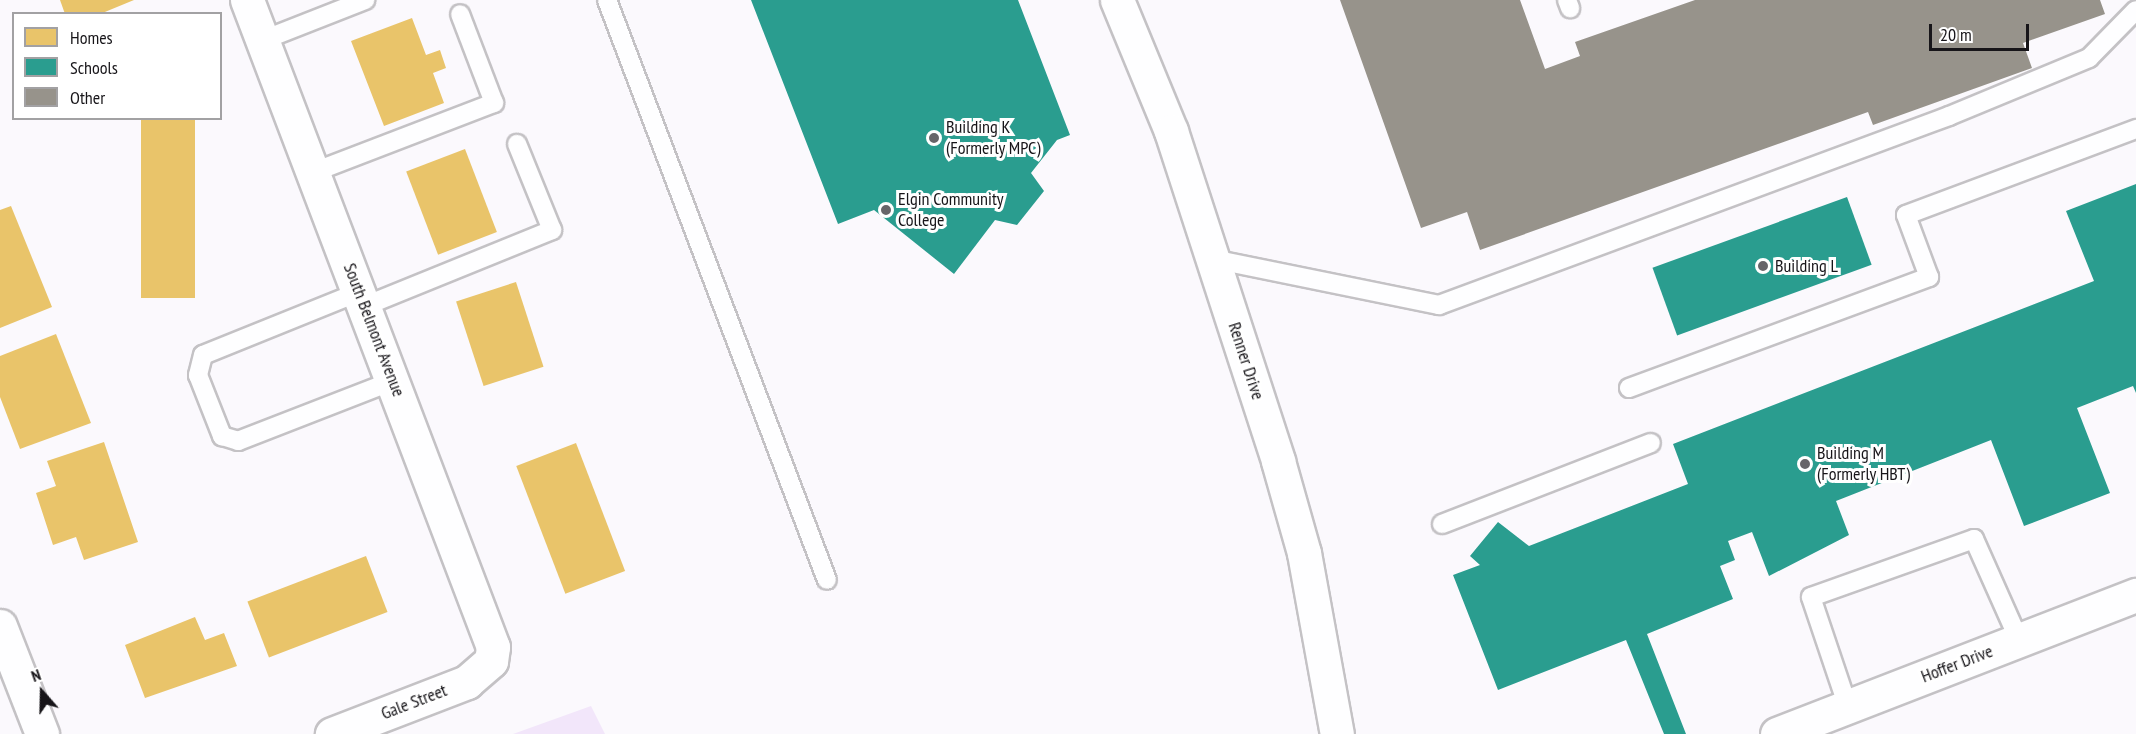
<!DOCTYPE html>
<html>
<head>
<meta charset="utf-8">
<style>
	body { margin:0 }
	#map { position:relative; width:2136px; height:734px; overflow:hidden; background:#fbf9fd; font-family:"PT Sans Narrow",sans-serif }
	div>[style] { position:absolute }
	.green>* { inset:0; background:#f2e6fa }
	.homes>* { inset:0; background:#e9c46a; transform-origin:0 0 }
	.schools>* { inset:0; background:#2a9d8f; transform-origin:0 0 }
	.building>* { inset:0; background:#97938b }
	.roads { filter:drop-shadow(2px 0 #c4c2c5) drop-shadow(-2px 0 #c4c2c5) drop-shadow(0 2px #c4c2c5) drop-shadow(0 -2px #c4c2c5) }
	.service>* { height:18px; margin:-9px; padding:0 9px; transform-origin:9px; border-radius:9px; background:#fefeff }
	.minor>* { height:33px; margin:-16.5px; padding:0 16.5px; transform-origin:16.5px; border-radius:16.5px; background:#fefeff }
	.dots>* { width:16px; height:16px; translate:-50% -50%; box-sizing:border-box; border:3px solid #fff; border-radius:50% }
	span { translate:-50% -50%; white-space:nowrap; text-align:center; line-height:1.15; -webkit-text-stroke:6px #fff; paint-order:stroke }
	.poi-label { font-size:18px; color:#171519 }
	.left { translate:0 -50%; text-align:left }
	.street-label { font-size:18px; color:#171519 }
	.legend { position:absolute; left:12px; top:12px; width:210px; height:108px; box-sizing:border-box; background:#fff; border:2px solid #a2a1a3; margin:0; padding:8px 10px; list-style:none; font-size:18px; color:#171519 }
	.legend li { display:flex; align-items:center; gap:12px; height:30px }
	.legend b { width:30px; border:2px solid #a2a1a3 }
	.north { position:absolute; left:12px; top:662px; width:60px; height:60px; -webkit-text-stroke:4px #fff; paint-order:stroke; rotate:340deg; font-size:16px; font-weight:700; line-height:24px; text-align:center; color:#171519 }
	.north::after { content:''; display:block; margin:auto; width:21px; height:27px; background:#171519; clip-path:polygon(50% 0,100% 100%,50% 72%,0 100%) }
	.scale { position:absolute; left:1929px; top:24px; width:100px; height:27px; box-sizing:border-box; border:3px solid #171519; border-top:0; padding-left:8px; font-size:18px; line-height:21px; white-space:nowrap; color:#171519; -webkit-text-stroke:4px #fff; paint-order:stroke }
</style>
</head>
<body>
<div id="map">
	<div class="green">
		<i style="clip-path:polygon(591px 706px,605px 734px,513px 734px)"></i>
	</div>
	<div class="homes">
		<i style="clip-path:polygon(60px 0,134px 0,100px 14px,65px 14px)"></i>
		<i style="clip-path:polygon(412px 18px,426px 55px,440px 50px,446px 68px,433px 73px,444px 103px,384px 126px,351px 41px)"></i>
		<i style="left:141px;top:118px;width:54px;height:180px"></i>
		<i style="left:465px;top:149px;width:89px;height:63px;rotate:69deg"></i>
		<i style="clip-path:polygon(11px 206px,52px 307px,0 328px,0 210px)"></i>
		<i style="left:516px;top:282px;width:89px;height:63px;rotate:72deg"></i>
		<i style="clip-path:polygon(56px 334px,91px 423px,20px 449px,0 397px,0 356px)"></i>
		<i style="clip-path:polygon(104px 442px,138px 542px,84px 560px,76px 537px,53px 545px,36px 493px,56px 486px,47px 461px)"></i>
		<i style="left:576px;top:443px;width:137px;height:64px;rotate:69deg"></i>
		<i style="left:366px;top:556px;width:60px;height:127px;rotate:69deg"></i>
		<i style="clip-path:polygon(195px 617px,205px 640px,224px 633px,237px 666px,145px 698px,125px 645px)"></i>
	</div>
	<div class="schools">
		<i style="clip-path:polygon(751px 0,1018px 0,1070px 135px,1057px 140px,1031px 173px,1044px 191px,1017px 225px,995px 220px,954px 274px,874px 210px,838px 224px)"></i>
		<i style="clip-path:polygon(2136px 184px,2136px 393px,2133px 386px,2077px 408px,2110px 493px,2024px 526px,1991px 440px,1836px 501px,1849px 535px,1769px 576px,1752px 532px,1728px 541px,1735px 560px,1720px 566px,1733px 599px,1647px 634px,1686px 734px,1664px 734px,1626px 640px,1498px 690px,1453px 575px,1480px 565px,1470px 556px,1498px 522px,1529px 546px,1688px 484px,1673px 444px,2094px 281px,2066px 211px)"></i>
		<i style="left:1847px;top:197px;width:72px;height:207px;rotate:70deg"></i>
	</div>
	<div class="building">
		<i style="clip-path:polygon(1340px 0,1520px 0,1545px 69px,1580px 56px,1575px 42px,1695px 0,2100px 0,2105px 14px,2023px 43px,2032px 68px,1873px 125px,1868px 112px,1480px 250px,1467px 212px,1421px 228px)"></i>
	</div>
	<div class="roads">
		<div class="service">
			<i style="left:607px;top:0;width:620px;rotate:69.23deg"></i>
			<i style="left:1567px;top:0;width:9px;rotate:69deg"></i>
			<i style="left:263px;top:40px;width:110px;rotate:-21.4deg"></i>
			<i style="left:314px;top:172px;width:193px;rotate:-21deg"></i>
			<i style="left:494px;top:103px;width:95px;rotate:-110.9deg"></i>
			<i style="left:1213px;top:259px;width:231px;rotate:11.5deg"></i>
			<i style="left:1439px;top:305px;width:544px;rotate:-20.33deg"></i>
			<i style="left:1949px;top:116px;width:152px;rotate:-22.5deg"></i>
			<i style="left:2089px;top:58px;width:67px;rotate:-45.6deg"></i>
			<i style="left:359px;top:292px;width:168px;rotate:158deg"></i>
			<i style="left:203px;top:355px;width:21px;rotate:104deg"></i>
			<i style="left:198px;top:375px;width:66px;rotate:68.5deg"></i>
			<i style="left:222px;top:436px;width:17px;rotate:17deg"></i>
			<i style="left:238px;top:441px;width:166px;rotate:-21.2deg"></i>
			<i style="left:365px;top:306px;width:202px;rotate:-22.1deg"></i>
			<i style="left:552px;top:230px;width:93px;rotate:-112.1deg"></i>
			<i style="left:1629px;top:388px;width:320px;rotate:-20.3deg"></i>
			<i style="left:1929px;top:277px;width:66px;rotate:-110.4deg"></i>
			<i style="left:1906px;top:215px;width:246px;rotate:-20.5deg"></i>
			<i style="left:1442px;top:524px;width:224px;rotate:-21.2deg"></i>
			<i style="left:1848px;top:707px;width:116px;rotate:-108.6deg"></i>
			<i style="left:1811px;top:597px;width:173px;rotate:-19.6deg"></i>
			<i style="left:1974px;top:539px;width:111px;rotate:66deg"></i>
		</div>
		<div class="minor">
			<i style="left:247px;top:0;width:692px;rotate:69.18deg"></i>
			<i style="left:493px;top:647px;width:14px;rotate:98deg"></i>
			<i style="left:491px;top:661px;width:32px;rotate:139deg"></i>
			<i style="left:467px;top:682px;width:145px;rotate:158.9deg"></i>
			<i style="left:1117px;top:0;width:142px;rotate:67.6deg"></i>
			<i style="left:1171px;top:131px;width:347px;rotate:72deg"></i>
			<i style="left:1278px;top:461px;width:96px;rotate:74.2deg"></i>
			<i style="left:1304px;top:553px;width:184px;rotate:79.7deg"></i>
			<i style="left:0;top:626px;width:116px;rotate:68.7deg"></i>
			<i style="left:1777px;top:734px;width:385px;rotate:-21.2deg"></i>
		</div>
	</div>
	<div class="dots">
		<i style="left:934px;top:138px;background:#676569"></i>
		<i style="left:886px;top:210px;background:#676569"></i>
		<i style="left:1763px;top:266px;background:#676569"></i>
		<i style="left:1805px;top:464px;background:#676569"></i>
	</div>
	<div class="poi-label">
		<span class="left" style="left:946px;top:138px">Building K<br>(Formerly MPC)</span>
		<span class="left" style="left:898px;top:210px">Elgin Community<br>College</span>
		<span class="left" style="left:1775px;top:266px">Building L</span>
		<span class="left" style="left:1817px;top:464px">Building M<br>(Formerly HBT)</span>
	</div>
	<div class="street-label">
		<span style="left:374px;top:330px;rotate:69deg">South Belmont Avenue</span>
		<span style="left:1246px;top:361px;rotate:72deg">Renner Drive</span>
		<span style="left:1957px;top:664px;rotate:-21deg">Hoffer Drive</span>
		<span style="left:414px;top:702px;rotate:-21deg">Gale Street</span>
	</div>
	<ul class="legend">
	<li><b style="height:16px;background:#e9c46a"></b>Homes</li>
	<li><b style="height:16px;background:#2a9d8f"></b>Schools</li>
	<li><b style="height:16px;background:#97938b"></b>Other</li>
	</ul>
	<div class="north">N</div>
	<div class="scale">20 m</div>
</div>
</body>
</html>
